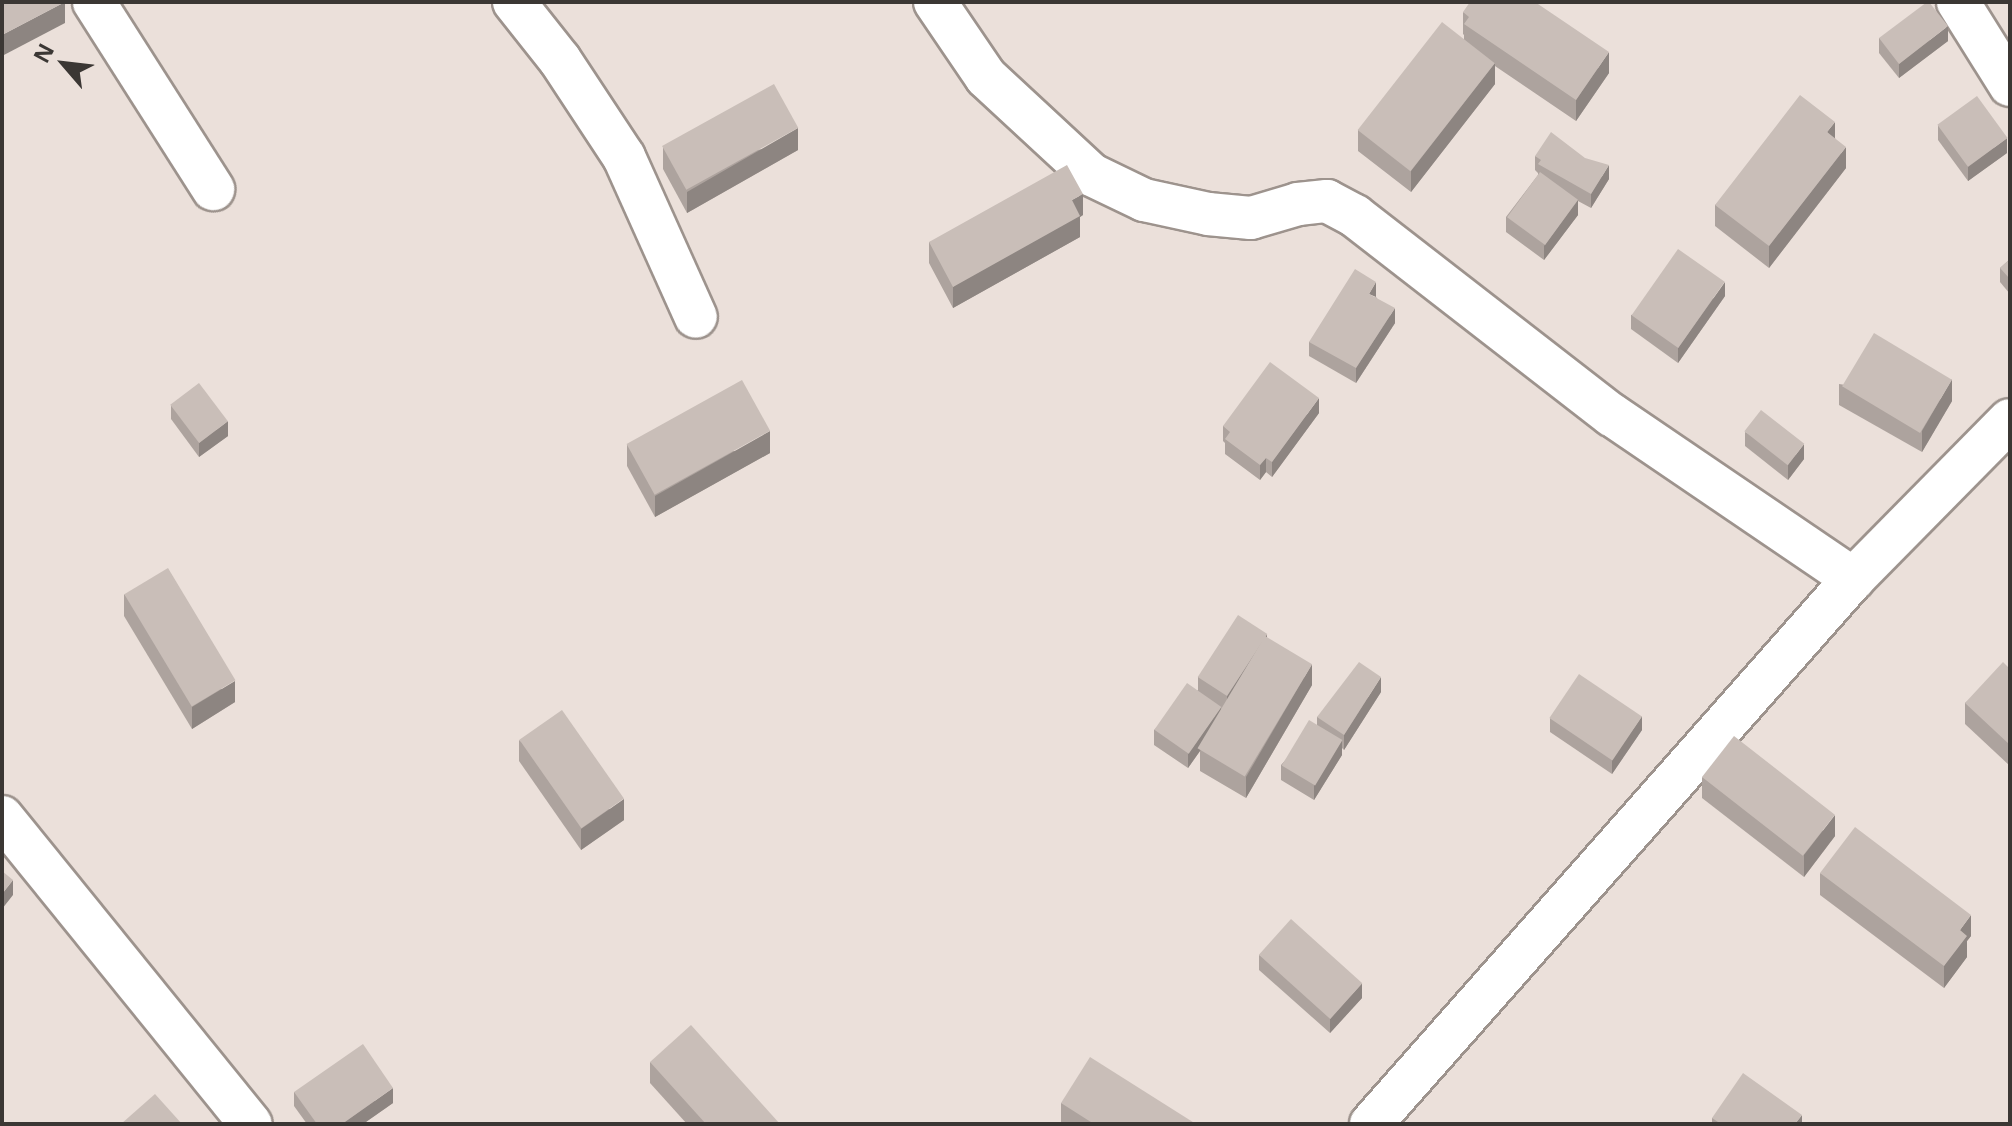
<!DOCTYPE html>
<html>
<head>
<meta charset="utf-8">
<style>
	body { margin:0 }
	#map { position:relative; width:2012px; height:1126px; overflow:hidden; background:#ebe0da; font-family:"Open Sans",sans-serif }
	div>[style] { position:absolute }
	.roads { filter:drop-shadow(2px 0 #9d938d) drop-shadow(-2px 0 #9d938d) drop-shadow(0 2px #9d938d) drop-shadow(0 -2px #9d938d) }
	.street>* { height:42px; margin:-21px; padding:0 21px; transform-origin:21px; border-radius:21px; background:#fff }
	.wall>* { inset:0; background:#ada39e }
	.shaded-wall>* { inset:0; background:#8d8581 }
	.building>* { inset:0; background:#c9beb8; transform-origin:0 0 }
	span { translate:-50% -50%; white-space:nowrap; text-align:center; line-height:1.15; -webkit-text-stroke:8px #ebe0da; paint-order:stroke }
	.frame { position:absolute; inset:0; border:4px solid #3b3734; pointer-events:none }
	.north { position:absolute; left:24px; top:24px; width:80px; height:80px; -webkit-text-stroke:6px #ebe0da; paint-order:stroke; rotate:298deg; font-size:22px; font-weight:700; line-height:32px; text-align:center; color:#3b3734 }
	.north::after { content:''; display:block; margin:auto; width:28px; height:36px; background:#3b3734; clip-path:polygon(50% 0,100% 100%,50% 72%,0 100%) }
</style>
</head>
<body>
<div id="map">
	<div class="roads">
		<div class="street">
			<i style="left:94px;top:2px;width:222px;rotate:57.5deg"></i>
			<i style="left:514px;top:2px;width:74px;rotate:51.6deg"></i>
			<i style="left:560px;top:60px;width:116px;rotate:56.6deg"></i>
			<i style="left:624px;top:157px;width:175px;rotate:65.8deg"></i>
			<i style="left:935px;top:2px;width:91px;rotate:55.8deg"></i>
			<i style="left:986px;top:77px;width:144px;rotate:42.8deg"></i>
			<i style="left:1092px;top:175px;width:58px;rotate:25.7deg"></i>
			<i style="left:1144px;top:200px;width:66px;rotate:12.3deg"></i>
			<i style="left:1208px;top:214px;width:43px;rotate:5.3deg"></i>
			<i style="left:1251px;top:218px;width:49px;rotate:-16.6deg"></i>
			<i style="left:1298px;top:204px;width:29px;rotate:-6deg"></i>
			<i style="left:1327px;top:201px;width:32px;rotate:28deg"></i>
			<i style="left:1355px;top:216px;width:325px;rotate:37.8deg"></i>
			<i style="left:1612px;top:415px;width:292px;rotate:34.2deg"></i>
			<i style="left:1958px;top:2px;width:98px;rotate:57.9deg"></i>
			<i style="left:2px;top:817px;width:395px;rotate:51deg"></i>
			<i style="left:1371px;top:1124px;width:728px;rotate:-48.51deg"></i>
			<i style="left:1853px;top:579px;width:223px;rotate:-45.4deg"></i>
		</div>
	</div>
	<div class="wall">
		<i style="clip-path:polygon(1463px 12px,1609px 73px,1576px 121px,1495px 66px,1495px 84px,1411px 192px,1358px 151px,1358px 130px,1464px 39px,1464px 35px,1463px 34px)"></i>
		<i style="clip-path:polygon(1879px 38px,1948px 41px,1899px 78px,1879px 53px)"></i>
		<i style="clip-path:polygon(1938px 125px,2007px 153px,1968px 181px,1938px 140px)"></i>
		<i style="clip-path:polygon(1835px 138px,1846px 168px,1769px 268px,1715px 226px,1715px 205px)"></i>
		<i style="clip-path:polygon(663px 148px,798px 150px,687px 213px,663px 169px)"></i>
		<i style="clip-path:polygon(1535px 156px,1609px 179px,1591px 208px,1578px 201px,1578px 215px,1544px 260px,1506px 232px,1506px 217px,1538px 175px,1538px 173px,1535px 170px)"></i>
		<i style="clip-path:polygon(1083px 215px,1080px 217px,1080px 237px,953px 308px,929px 263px,929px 242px)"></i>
		<i style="clip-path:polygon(2010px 259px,2010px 294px,2000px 282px,2000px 268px)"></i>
		<i style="clip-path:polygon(1725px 296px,1678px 363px,1631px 329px,1631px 315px)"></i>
		<i style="clip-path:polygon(1376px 297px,1395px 323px,1356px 383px,1309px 356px,1309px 342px)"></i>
		<i style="clip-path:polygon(1839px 384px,1952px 401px,1922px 452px,1839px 405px)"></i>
		<i style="clip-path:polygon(171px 405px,228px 436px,199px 457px,171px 419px)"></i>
		<i style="clip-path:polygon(1319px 413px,1272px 477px,1266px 472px,1260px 480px,1225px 454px,1225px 443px,1223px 441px,1223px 426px)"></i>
		<i style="clip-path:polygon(1745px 432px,1804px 459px,1788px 480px,1745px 446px)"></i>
		<i style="clip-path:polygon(627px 445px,770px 453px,655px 517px,627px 466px)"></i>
		<i style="clip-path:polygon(124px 594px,235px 702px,192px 729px,124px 616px)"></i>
		<i style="clip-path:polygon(1267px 638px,1312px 685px,1246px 798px,1200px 771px,1200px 751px,1188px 768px,1154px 745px,1154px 730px,1198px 690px,1198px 677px)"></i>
		<i style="clip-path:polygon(2010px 669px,2010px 766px,1965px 724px,1965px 703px)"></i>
		<i style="clip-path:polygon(1381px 692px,1344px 750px,1342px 748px,1342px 755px,1314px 800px,1281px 780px,1281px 765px,1317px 725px,1317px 717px)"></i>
		<i style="clip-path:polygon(1550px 718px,1642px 730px,1612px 774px,1550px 732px)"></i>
		<i style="clip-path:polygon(519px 740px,624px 820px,581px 850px,519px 761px)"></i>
		<i style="clip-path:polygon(1702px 777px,1835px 836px,1804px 877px,1702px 798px)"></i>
		<i style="clip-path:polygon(1820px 873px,1971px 936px,1967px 941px,1967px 957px,1944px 988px,1820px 895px)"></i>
		<i style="clip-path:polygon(1259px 955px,1362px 998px,1330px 1033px,1259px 970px)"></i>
		<i style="clip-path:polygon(650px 1062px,780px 1124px,687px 1124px,650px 1083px)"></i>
		<i style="clip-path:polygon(294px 1092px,393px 1103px,363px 1124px,307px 1124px,294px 1106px)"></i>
		<i style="clip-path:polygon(1061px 1103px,1196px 1124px,1061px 1124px)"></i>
		<i style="clip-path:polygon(1712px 1118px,1802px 1124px,1712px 1124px)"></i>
	</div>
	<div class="shaded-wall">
		<i style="clip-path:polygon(65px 2px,65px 23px,2px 56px,2px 35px)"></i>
		<i style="clip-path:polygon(1948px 26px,1948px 41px,1899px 78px,1899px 64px)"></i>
		<i style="clip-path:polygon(1609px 52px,1609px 73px,1576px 121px,1576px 100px)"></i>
		<i style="clip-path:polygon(1495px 63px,1495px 84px,1411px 192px,1411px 171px)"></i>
		<i style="clip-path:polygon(1835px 122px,1835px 143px,1827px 132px)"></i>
		<i style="clip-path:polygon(798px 128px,798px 150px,687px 213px,687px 192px)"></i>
		<i style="clip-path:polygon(2007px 138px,2007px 153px,1968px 181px,1968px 167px)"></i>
		<i style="clip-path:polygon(1846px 147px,1846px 168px,1769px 268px,1769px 246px)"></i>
		<i style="clip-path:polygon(1609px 165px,1609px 179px,1591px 208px,1591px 194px)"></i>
		<i style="clip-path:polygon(1083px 194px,1083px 215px,1080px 217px,1080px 237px,953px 308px,953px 287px,1072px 200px)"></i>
		<i style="clip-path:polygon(1578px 200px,1578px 215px,1544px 260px,1544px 246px)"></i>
		<i style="clip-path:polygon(1376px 282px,1376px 297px,1369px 294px)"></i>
		<i style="clip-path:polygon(1725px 282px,1725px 296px,1678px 363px,1678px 348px)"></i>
		<i style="clip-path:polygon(1395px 308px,1395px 323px,1356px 383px,1356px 368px)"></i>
		<i style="clip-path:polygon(1952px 379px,1952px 401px,1922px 452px,1922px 431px)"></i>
		<i style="clip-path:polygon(1319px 398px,1319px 413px,1272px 477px,1272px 462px)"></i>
		<i style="clip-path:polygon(228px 421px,228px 436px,199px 457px,199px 443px)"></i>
		<i style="clip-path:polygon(770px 431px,770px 453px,655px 517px,655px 496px)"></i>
		<i style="clip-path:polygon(1804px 444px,1804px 459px,1788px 480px,1788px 465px)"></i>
		<i style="clip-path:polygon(1266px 458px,1266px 472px,1260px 480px,1260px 465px)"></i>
		<i style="clip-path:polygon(1267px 634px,1267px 649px,1227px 710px,1227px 696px)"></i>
		<i style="clip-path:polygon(1312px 664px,1312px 685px,1246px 798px,1246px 777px)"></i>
		<i style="clip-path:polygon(1381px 677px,1381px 692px,1344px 750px,1344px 735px)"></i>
		<i style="clip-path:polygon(235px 681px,235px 702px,192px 729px,192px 707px)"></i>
		<i style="clip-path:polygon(1221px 707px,1221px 721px,1188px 768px,1188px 754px)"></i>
		<i style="clip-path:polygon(1642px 716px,1642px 730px,1612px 774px,1612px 760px)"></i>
		<i style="clip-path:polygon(1342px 740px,1342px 755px,1314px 800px,1314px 786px)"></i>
		<i style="clip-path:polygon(624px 799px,624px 820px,581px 850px,581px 829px)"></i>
		<i style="clip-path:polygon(1835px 815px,1835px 836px,1804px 877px,1804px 855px)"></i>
		<i style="clip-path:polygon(13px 880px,13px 895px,2px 909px,2px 894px)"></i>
		<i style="clip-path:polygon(1971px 915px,1971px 936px,1967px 941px,1967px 957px,1944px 988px,1944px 966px,1960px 930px)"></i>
		<i style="clip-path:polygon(1362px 983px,1362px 998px,1330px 1033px,1330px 1019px)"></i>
		<i style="clip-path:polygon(393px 1088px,393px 1103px,363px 1124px,342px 1124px)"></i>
		<i style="clip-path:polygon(1802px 1115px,1802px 1124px,1795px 1124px)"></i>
	</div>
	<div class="building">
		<i style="clip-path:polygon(2px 2px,65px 2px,2px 35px)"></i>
		<i style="clip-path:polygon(1470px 2px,1535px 2px,1609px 52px,1576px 100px,1464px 24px,1469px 17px,1463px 12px)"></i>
		<i style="clip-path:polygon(1927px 2px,1929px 2px,1948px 26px,1899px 64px,1879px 38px)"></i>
		<i style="left:1442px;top:22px;width:67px;height:137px;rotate:38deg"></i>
		<i style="left:774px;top:84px;width:50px;height:128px;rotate:61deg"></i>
		<i style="clip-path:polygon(1800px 95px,1835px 122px,1827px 132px,1846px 147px,1769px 246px,1715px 205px)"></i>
		<i style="left:1977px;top:96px;width:52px;height:49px;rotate:54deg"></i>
		<i style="clip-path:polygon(1551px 132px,1585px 158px,1609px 165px,1591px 194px,1538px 164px,1541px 160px,1535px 156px)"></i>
		<i style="clip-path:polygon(1067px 165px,1083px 194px,1072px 200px,1080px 216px,953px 287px,929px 242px)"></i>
		<i style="left:1540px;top:172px;width:47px;height:56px;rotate:36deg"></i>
		<i style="left:1678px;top:249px;width:57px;height:81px;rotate:35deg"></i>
		<i style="clip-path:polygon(2010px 259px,2010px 279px,2000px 268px)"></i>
		<i style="clip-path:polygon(1355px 269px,1376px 282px,1369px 294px,1395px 308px,1356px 368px,1309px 342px)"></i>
		<i style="left:1874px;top:333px;width:91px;height:62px;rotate:31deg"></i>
		<i style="clip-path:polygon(1270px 362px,1319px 398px,1272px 462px,1266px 458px,1260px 465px,1225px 439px,1230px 432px,1223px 426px)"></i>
		<i style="left:742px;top:380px;width:58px;height:132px;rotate:61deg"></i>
		<i style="left:199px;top:383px;width:48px;height:36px;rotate:53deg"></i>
		<i style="left:1761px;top:410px;width:55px;height:27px;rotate:38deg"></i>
		<i style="left:168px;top:568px;width:131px;height:51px;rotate:59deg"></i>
		<i style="left:1238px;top:615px;width:35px;height:74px;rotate:33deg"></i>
		<i style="left:1265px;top:636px;width:55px;height:131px;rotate:31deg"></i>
		<i style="clip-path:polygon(1359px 662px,1381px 677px,1344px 735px,1317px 717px)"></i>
		<i style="clip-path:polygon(2003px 662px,2010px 669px,2010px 745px,1965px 703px)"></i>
		<i style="left:1579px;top:674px;width:76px;height:53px;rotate:34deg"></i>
		<i style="left:1187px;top:683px;width:42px;height:57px;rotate:35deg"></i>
		<i style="left:562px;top:710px;width:108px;height:52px;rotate:55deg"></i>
		<i style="left:1309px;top:720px;width:39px;height:53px;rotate:31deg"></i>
		<i style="left:1734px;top:736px;width:128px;height:52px;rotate:38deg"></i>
		<i style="clip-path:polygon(1855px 827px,1971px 915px,1960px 930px,1967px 936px,1944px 966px,1820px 873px)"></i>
		<i style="clip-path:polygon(2px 871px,13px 880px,2px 894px)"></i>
		<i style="left:1291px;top:919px;width:96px;height:48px;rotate:42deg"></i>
		<i style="clip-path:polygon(691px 1025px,780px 1124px,706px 1124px,650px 1062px)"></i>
		<i style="clip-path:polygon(363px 1044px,393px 1088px,342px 1124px,317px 1124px,294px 1092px)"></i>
		<i style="clip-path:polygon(1090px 1057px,1196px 1124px,1094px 1124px,1061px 1103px)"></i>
		<i style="clip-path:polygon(1743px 1073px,1802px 1115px,1795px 1124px,1721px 1124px,1712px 1118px)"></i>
		<i style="clip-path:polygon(155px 1094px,182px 1124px,121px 1124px)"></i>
	</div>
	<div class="frame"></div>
	<div class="north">N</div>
</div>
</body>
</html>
